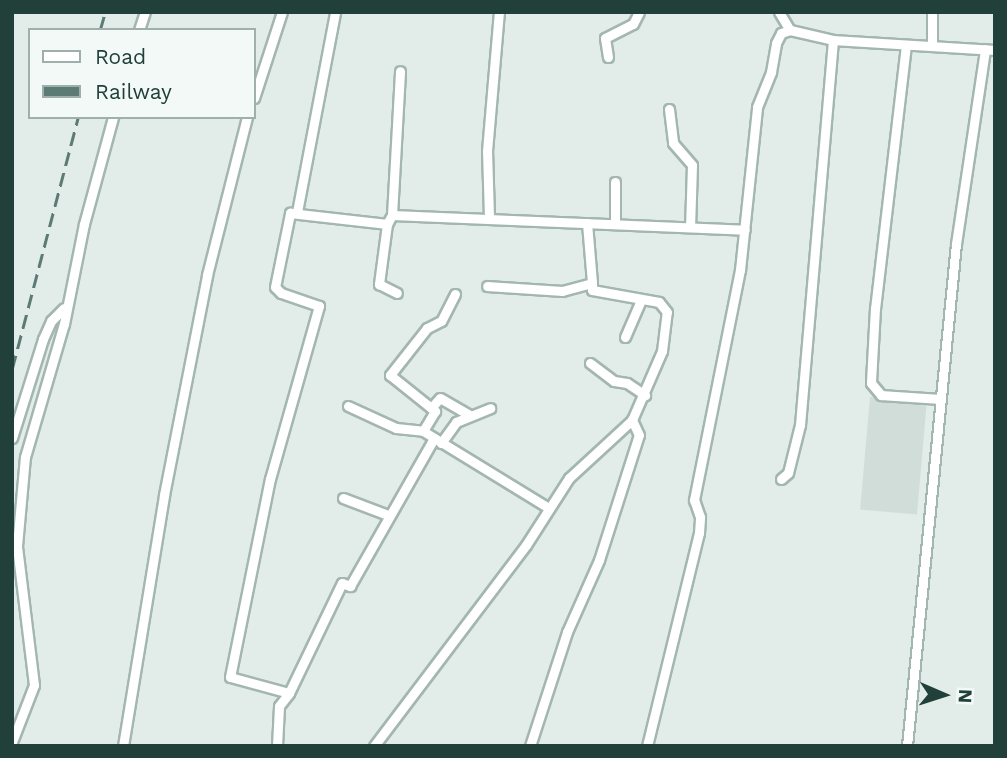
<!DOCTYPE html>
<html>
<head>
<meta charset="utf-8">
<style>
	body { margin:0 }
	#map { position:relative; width:1007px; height:758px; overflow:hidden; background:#e2ede9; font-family:"Work Sans",sans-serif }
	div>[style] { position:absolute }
	.built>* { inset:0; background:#d0ddd8; transform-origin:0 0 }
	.roads { filter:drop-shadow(2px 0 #a4b6b1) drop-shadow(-2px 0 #a4b6b1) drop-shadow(0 2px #a4b6b1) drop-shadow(0 -2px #a4b6b1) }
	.street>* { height:9px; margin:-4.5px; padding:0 4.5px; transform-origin:4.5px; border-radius:4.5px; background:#fff }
	.rail>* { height:2.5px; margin-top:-1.25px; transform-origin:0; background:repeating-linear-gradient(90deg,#5c7b75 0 14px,transparent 0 21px) }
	span { translate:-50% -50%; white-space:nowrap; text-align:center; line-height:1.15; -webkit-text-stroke:5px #f3f9f7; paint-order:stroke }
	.frame { position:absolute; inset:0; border:14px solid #21403a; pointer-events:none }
	.legend { position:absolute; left:28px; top:28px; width:228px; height:91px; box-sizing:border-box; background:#f3f9f7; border:2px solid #9fafab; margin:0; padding:9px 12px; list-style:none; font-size:21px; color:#21403a }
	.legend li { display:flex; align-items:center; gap:14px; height:35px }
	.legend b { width:35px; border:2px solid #9fafab }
	.north { position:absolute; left:909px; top:660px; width:70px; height:70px; -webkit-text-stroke:5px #f3f9f7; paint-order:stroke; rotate:93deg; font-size:19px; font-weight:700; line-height:28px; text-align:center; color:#21403a }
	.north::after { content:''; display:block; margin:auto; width:24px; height:32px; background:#21403a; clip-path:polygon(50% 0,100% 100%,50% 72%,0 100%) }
</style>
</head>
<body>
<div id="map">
	<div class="built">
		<i style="left:870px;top:397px;width:57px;height:113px;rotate:5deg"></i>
	</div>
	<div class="roads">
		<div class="street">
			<i style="left:779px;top:12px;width:21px;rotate:59deg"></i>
			<i style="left:139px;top:30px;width:19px;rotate:-72deg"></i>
			<i style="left:906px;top:45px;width:265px;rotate:96.7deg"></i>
			<i style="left:875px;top:308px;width:75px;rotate:93.1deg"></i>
			<i style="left:871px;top:383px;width:16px;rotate:50deg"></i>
			<i style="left:881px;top:395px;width:59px;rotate:3.9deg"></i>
			<i style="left:932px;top:45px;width:33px;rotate:-90deg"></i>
			<i style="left:608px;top:57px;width:19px;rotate:-99deg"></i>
			<i style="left:605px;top:38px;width:31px;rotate:-27deg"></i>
			<i style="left:633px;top:24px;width:13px;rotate:-63deg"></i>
			<i style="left:254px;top:98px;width:90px;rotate:-72deg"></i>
			<i style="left:669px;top:109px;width:34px;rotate:83deg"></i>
			<i style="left:673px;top:143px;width:29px;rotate:49deg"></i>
			<i style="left:692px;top:165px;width:62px;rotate:91.8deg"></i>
			<i style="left:297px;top:212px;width:204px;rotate:-79.2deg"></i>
			<i style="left:392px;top:215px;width:144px;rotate:-86.8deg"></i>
			<i style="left:489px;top:217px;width:66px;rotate:-91.7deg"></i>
			<i style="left:487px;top:151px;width:140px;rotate:-85.1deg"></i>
			<i style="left:587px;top:223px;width:60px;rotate:85.2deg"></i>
			<i style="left:387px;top:224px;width:61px;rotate:97.6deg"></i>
			<i style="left:379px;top:284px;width:20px;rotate:27deg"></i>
			<i style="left:615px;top:224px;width:42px;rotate:-90deg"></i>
			<i style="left:455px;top:294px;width:30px;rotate:117deg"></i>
			<i style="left:441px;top:321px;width:16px;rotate:153deg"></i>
			<i style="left:427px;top:328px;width:60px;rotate:128.2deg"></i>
			<i style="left:390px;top:375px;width:58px;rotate:38.7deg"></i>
			<i style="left:435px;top:411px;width:23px;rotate:121deg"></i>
			<i style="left:423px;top:431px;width:145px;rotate:31.5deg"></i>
			<i style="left:625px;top:337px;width:40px;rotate:-66.6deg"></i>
			<i style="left:590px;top:363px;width:30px;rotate:37deg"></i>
			<i style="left:614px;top:381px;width:13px;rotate:9deg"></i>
			<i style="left:627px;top:383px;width:22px;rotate:34deg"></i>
			<i style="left:348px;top:406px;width:53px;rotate:24.6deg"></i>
			<i style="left:396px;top:428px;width:27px;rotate:6deg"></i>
			<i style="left:431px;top:408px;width:13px;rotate:-48deg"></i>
			<i style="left:440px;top:398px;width:34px;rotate:30deg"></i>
			<i style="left:12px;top:438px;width:104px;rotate:-72.6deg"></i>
			<i style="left:43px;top:339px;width:20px;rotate:-66deg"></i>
			<i style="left:51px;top:321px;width:18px;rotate:-45deg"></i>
			<i style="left:441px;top:443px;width:26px;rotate:-54deg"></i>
			<i style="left:456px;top:422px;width:37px;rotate:-22deg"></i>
			<i style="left:781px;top:479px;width:9px;rotate:-41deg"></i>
			<i style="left:788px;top:473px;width:49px;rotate:-76deg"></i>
			<i style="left:800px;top:425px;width:386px;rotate:-85.1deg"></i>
			<i style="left:343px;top:498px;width:48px;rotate:20.7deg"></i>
			<i style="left:289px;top:693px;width:122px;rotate:-64.3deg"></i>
			<i style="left:342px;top:583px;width:9px;rotate:21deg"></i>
			<i style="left:350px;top:586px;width:170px;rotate:-60.4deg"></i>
			<i style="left:12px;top:742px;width:61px;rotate:-68.9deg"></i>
			<i style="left:34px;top:685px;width:140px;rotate:-97deg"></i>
			<i style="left:17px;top:546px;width:89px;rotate:-84.9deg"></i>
			<i style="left:25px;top:457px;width:139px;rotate:-73.7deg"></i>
			<i style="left:64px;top:324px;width:102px;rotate:-78.7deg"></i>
			<i style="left:84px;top:224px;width:111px;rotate:-74.8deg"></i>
			<i style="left:123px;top:746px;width:254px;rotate:-80.7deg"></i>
			<i style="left:164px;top:495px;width:224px;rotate:-78.9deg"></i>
			<i style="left:207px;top:275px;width:163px;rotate:-75.8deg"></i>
			<i style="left:277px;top:746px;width:40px;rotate:-87.1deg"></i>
			<i style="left:279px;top:706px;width:16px;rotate:-52deg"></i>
			<i style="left:289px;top:693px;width:61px;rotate:-164.8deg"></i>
			<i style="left:230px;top:677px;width:202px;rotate:-78.6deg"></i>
			<i style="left:270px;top:479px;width:180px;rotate:-74.2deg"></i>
			<i style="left:319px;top:306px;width:40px;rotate:-161.1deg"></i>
			<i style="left:281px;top:293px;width:8px;rotate:-135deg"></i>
			<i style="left:275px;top:287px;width:76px;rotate:-78.5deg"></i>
			<i style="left:290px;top:213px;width:98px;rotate:6.5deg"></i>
			<i style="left:387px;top:224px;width:10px;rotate:-61deg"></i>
			<i style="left:392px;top:215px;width:353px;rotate:2.4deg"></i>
			<i style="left:374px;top:746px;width:252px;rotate:-52.9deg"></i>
			<i style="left:526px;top:545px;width:80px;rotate:-57.3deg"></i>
			<i style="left:569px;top:478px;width:86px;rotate:-42.6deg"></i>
			<i style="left:632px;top:420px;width:75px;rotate:-66.5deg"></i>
			<i style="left:662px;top:351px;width:39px;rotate:-83deg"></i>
			<i style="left:667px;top:312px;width:13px;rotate:-129deg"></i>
			<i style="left:659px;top:302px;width:68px;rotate:-169.8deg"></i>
			<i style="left:592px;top:290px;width:7px;rotate:-90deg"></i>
			<i style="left:592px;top:283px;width:31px;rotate:165deg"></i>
			<i style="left:562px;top:291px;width:75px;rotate:-176.2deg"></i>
			<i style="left:530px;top:746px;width:120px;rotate:-72deg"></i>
			<i style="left:567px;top:632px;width:79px;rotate:-66deg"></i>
			<i style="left:599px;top:560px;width:131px;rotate:-72.3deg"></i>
			<i style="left:639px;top:435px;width:17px;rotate:-115deg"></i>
			<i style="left:647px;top:746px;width:219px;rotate:-76.3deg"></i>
			<i style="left:699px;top:533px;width:16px;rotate:-86deg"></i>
			<i style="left:700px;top:517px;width:18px;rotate:-109deg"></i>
			<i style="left:694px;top:500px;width:235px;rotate:-78.7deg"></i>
			<i style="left:740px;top:270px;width:164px;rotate:-84deg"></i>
			<i style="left:757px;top:107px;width:38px;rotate:-68deg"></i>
			<i style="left:771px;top:72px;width:29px;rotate:-80deg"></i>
			<i style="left:776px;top:43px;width:11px;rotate:-63deg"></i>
			<i style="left:781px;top:33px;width:9px;rotate:-18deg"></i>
			<i style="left:790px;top:30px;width:44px;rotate:13.1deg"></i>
			<i style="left:833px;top:40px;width:162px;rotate:3.5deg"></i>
			<i style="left:907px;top:746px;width:504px;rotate:-84.43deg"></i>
			<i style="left:956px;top:244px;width:197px;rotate:-81.5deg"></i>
		</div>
	</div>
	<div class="rail">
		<i style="left:100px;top:30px;width:19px;rotate:-74deg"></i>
		<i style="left:12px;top:369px;width:260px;rotate:-75.3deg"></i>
	</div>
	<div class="frame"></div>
	<ul class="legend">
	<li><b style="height:9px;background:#fff"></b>Road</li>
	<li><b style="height:9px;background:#5c7b75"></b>Railway</li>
	</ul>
	<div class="north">N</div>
</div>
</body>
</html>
